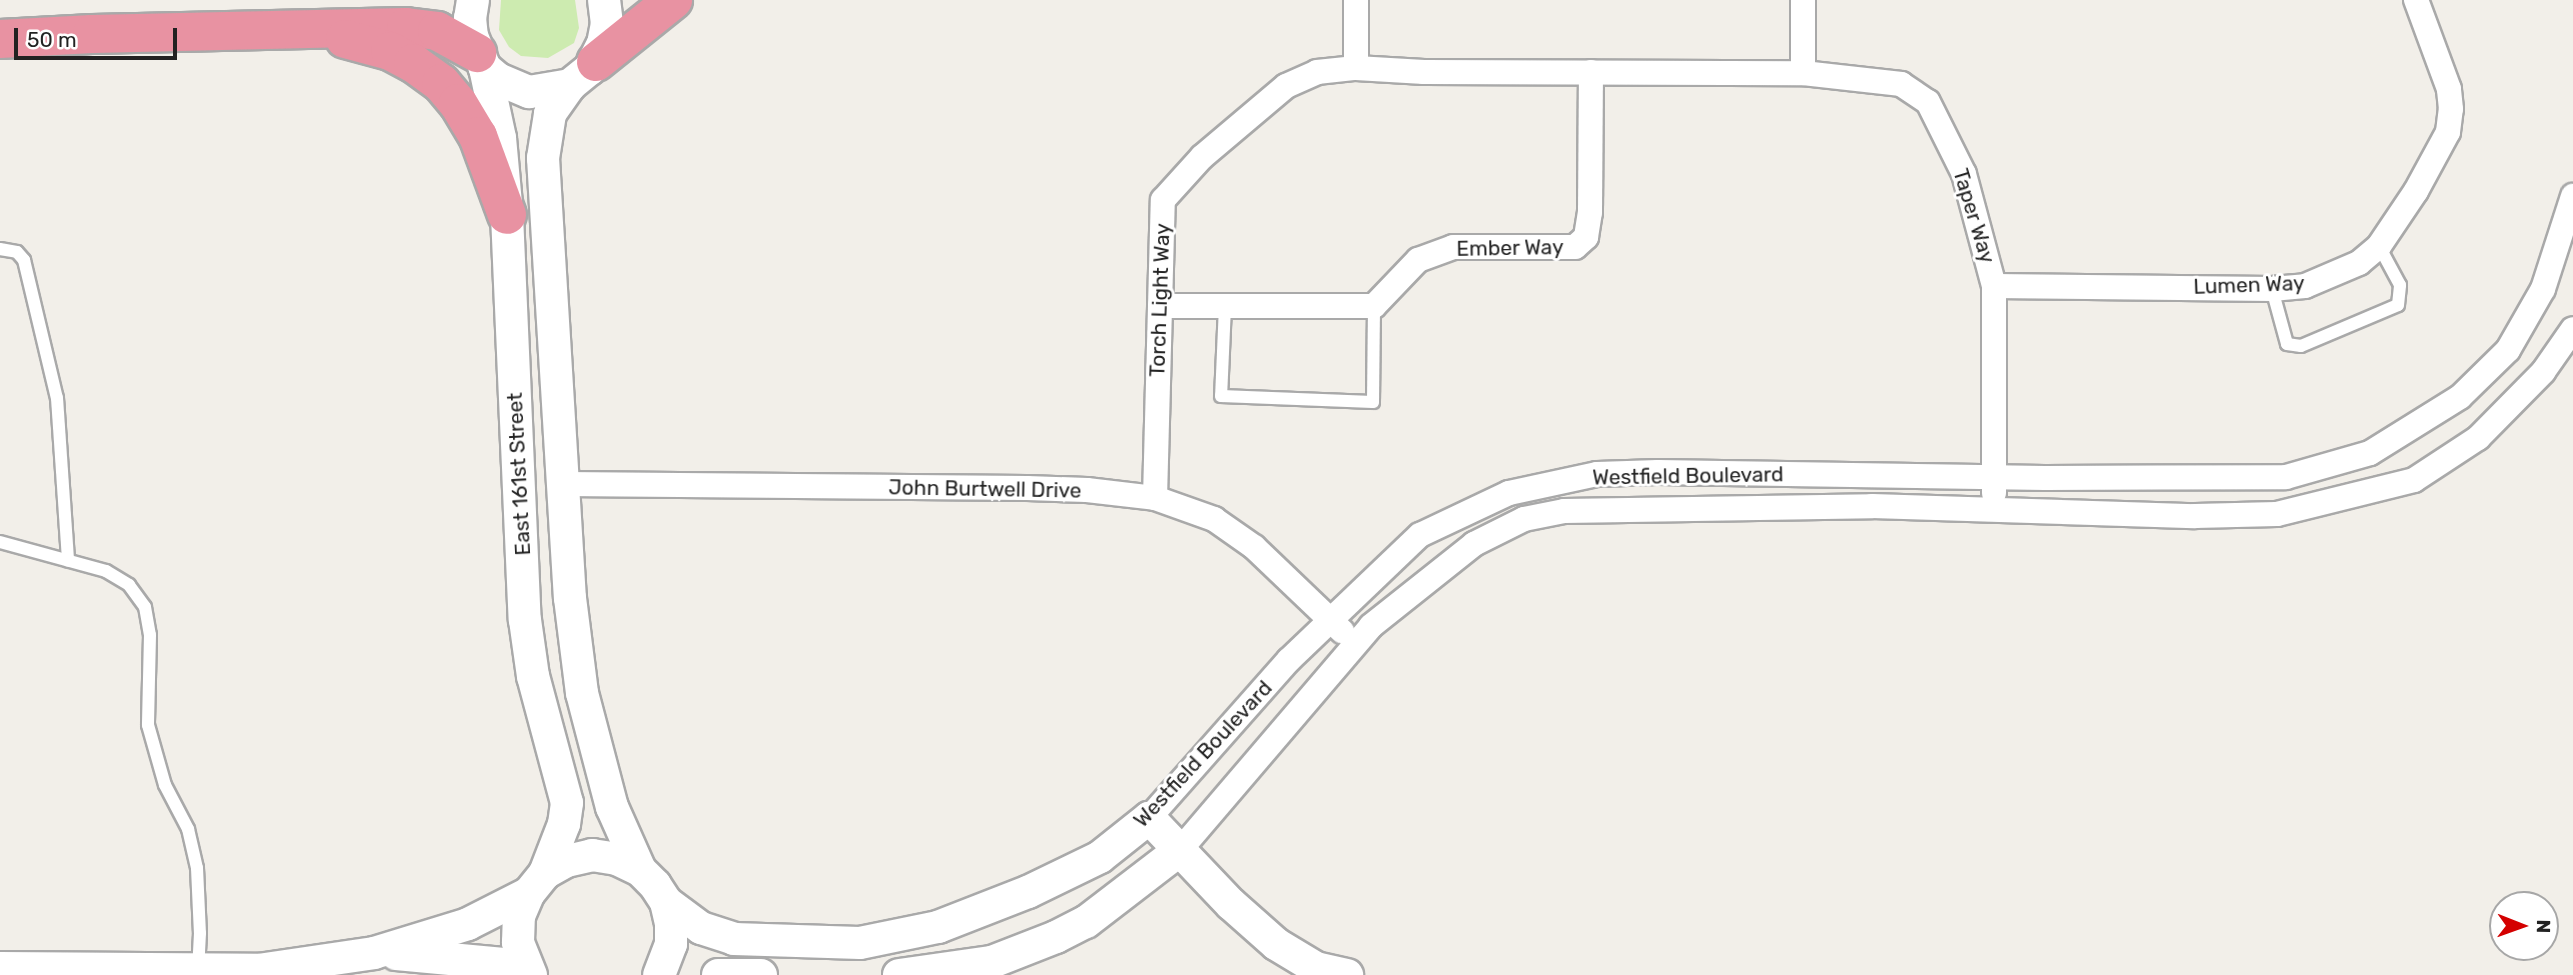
<!DOCTYPE html>
<html>
<head>
<meta charset="utf-8">
<style>
	body { margin:0 }
	#map { position:relative; width:2573px; height:975px; overflow:hidden; background:#f2efe9; font-family:Rubik,sans-serif }
	div>[style] { position:absolute }
	.grass>* { inset:0; background:#cdebb0 }
	.roads { filter:drop-shadow(2px 0 #a9a9a9) drop-shadow(-2px 0 #a9a9a9) drop-shadow(0 2px #a9a9a9) drop-shadow(0 -2px #a9a9a9) }
	.service>* { height:12px; margin:-6px; padding:0 6px; transform-origin:6px; border-radius:6px; background:#fff }
	.minor>* { height:24px; margin:-12px; padding:0 12px; transform-origin:12px; border-radius:12px; background:#fff }
	.tertiary>* { height:32px; margin:-16px; padding:0 16px; transform-origin:16px; border-radius:16px; background:#fff }
	.motorway>* { height:38px; margin:-19px; padding:0 19px; transform-origin:19px; border-radius:19px; background:#e892a2 }
	span { translate:-50% -50%; white-space:nowrap; text-align:center; line-height:1.15; -webkit-text-stroke:6px #fff; paint-order:stroke }
	.street-label { font-size:21px; color:#222 }
	.north { position:absolute; left:2489px; top:891px; width:70px; height:70px; box-sizing:border-box; background:#fff; border:2px solid #a7a7a7; border-radius:50%; rotate:91deg; font-size:19px; font-weight:700; line-height:28px; text-align:center; color:#222 }
	.north::after { content:''; display:block; margin:auto; width:24px; height:32px; background:#d40000; clip-path:polygon(50% 0,100% 100%,50% 72%,0 100%) }
	.scale { position:absolute; left:14px; top:28px; width:163px; height:32px; box-sizing:border-box; border:4px solid #222; border-top:0; padding-left:9px; font-size:21px; line-height:24px; white-space:nowrap; color:#222; -webkit-text-stroke:5px #fff; paint-order:stroke }
</style>
</head>
<body>
<div id="map">
	<div class="grass">
		<i style="clip-path:polygon(501px 0,575px 0,579px 28px,574px 43px,548px 58px,521px 56px,509px 47px,499px 30px)"></i>
	</div>
	<div class="roads">
		<div class="service">
			<i style="left:0;top:249px;width:17px;rotate:10deg"></i>
			<i style="left:17px;top:252px;width:11px;rotate:49deg"></i>
			<i style="left:24px;top:260px;width:142px;rotate:76.6deg"></i>
			<i style="left:57px;top:398px;width:163px;rotate:86.1deg"></i>
			<i style="left:2272px;top:289px;width:57px;rotate:74.7deg"></i>
			<i style="left:2287px;top:344px;width:14px;rotate:8deg"></i>
			<i style="left:2301px;top:346px;width:105px;rotate:-22.9deg"></i>
			<i style="left:2398px;top:305px;width:20px;rotate:-84deg"></i>
			<i style="left:2400px;top:285px;width:44px;rotate:-118.3deg"></i>
			<i style="left:1225px;top:306px;width:90px;rotate:92.5deg"></i>
			<i style="left:1221px;top:396px;width:152px;rotate:2.3deg"></i>
			<i style="left:1373px;top:402px;width:96px;rotate:-89.4deg"></i>
			<i style="left:0;top:542px;width:110px;rotate:15.3deg"></i>
			<i style="left:106px;top:571px;width:27px;rotate:31deg"></i>
			<i style="left:129px;top:585px;width:27px;rotate:54deg"></i>
			<i style="left:145px;top:607px;width:28px;rotate:80deg"></i>
			<i style="left:150px;top:635px;width:90px;rotate:91.3deg"></i>
			<i style="left:148px;top:725px;width:62px;rotate:74.2deg"></i>
			<i style="left:165px;top:785px;width:50px;rotate:62.4deg"></i>
			<i style="left:188px;top:829px;width:40px;rotate:77deg"></i>
			<i style="left:197px;top:868px;width:65px;rotate:87.4deg"></i>
			<i style="left:200px;top:933px;width:36px;rotate:93deg"></i>
		</div>
		<div class="minor">
			<i style="left:1356px;top:0;width:68px;rotate:90deg"></i>
			<i style="left:1803px;top:73px;width:73px;rotate:-90deg"></i>
			<i style="left:1994px;top:286px;width:278px;rotate:0.6deg"></i>
			<i style="left:2272px;top:289px;width:33px;rotate:-5deg"></i>
			<i style="left:2305px;top:286px;width:59px;rotate:-23.1deg"></i>
			<i style="left:2359px;top:263px;width:26px;rotate:-40deg"></i>
			<i style="left:2379px;top:246px;width:66px;rotate:-56.1deg"></i>
			<i style="left:2416px;top:191px;width:67px;rotate:-61.5deg"></i>
			<i style="left:2448px;top:132px;width:23px;rotate:-83deg"></i>
			<i style="left:2451px;top:109px;width:20px;rotate:-96deg"></i>
			<i style="left:2449px;top:89px;width:95px;rotate:-110.3deg"></i>
			<i style="left:1160px;top:306px;width:214px"></i>
			<i style="left:1374px;top:306px;width:64px;rotate:-46.3deg"></i>
			<i style="left:1418px;top:260px;width:37px;rotate:-20deg"></i>
			<i style="left:1453px;top:247px;width:122px"></i>
			<i style="left:1575px;top:247px;width:15px;rotate:-42deg"></i>
			<i style="left:1586px;top:237px;width:25px;rotate:-81deg"></i>
			<i style="left:1590px;top:212px;width:140px;rotate:-89.6deg"></i>
			<i style="left:564px;top:484px;width:463px;rotate:0.5deg"></i>
			<i style="left:1027px;top:488px;width:60px;rotate:1.9deg"></i>
			<i style="left:1087px;top:490px;width:68px;rotate:6.7deg"></i>
			<i style="left:1155px;top:498px;width:63px;rotate:19.6deg"></i>
			<i style="left:1214px;top:519px;width:49px;rotate:35deg"></i>
			<i style="left:1254px;top:547px;width:122px;rotate:43.7deg"></i>
			<i style="left:1155px;top:498px;width:298px;rotate:-88.5deg"></i>
			<i style="left:1163px;top:200px;width:58px;rotate:-47.8deg"></i>
			<i style="left:1202px;top:157px;width:110px;rotate:-40.2deg"></i>
			<i style="left:1286px;top:86px;width:34px;rotate:-24deg"></i>
			<i style="left:1317px;top:72px;width:39px;rotate:-6deg"></i>
			<i style="left:1356px;top:68px;width:68px;rotate:3.4deg"></i>
			<i style="left:1424px;top:72px;width:379px;rotate:0.2deg"></i>
			<i style="left:1803px;top:73px;width:99px;rotate:6.4deg"></i>
			<i style="left:1901px;top:84px;width:32px;rotate:34deg"></i>
			<i style="left:1928px;top:102px;width:80px;rotate:63.4deg"></i>
			<i style="left:1964px;top:174px;width:116px;rotate:75deg"></i>
			<i style="left:1994px;top:286px;width:207px;rotate:90deg"></i>
			<i style="left:1149px;top:818px;width:211px;rotate:-48.5deg"></i>
			<i style="left:1289px;top:660px;width:181px;rotate:-43.7deg"></i>
			<i style="left:1420px;top:535px;width:98px;rotate:-25.3deg"></i>
			<i style="left:1509px;top:493px;width:90px;rotate:-12.2deg"></i>
			<i style="left:1597px;top:474px;width:61px;rotate:-1.9deg"></i>
			<i style="left:1658px;top:472px;width:387px;rotate:0.9deg"></i>
			<i style="left:2045px;top:478px;width:241px;rotate:-0.2deg"></i>
			<i style="left:2286px;top:477px;width:87px;rotate:-15.9deg"></i>
			<i style="left:2370px;top:453px;width:106px;rotate:-31.9deg"></i>
			<i style="left:2460px;top:397px;width:67px;rotate:-44.4deg"></i>
			<i style="left:2508px;top:350px;width:70px;rotate:-60.2deg"></i>
			<i style="left:2543px;top:289px;width:98px;rotate:-72.1deg"></i>
			<i style="left:1180px;top:850px;width:294px;rotate:-49.5deg"></i>
			<i style="left:1371px;top:626px;width:132px;rotate:-38.5deg"></i>
			<i style="left:1474px;top:544px;width:56px;rotate:-26.6deg"></i>
			<i style="left:1524px;top:519px;width:41px;rotate:-11.3deg"></i>
			<i style="left:1564px;top:511px;width:308px;rotate:-0.9deg"></i>
			<i style="left:1872px;top:506px;width:323px;rotate:1.8deg"></i>
			<i style="left:2195px;top:516px;width:82px;rotate:-1.4deg"></i>
			<i style="left:2277px;top:514px;width:141px;rotate:-13.9deg"></i>
			<i style="left:2414px;top:480px;width:77px;rotate:-33.3deg"></i>
			<i style="left:2478px;top:438px;width:93px;rotate:-45.4deg"></i>
			<i style="left:2543px;top:372px;width:52px;rotate:-55.1deg"></i>
		</div>
		<div class="tertiary">
			<i style="left:473px;top:0;width:18px;rotate:99deg"></i>
			<i style="left:470px;top:18px;width:18px;rotate:84deg"></i>
			<i style="left:472px;top:36px;width:35px;rotate:68deg"></i>
			<i style="left:485px;top:68px;width:17px;rotate:40deg"></i>
			<i style="left:498px;top:79px;width:34px;rotate:23deg"></i>
			<i style="left:529px;top:92px;width:42px;rotate:-9.7deg"></i>
			<i style="left:570px;top:85px;width:26px;rotate:-39deg"></i>
			<i style="left:590px;top:69px;width:28px;rotate:-63deg"></i>
			<i style="left:603px;top:44px;width:20px;rotate:-79deg"></i>
			<i style="left:607px;top:24px;width:24px;rotate:-97deg"></i>
			<i style="left:485px;top:68px;width:72px;rotate:77.9deg"></i>
			<i style="left:500px;top:138px;width:77px;rotate:84.8deg"></i>
			<i style="left:507px;top:215px;width:405px;rotate:87.5deg"></i>
			<i style="left:525px;top:620px;width:57px;rotate:81.9deg"></i>
			<i style="left:533px;top:676px;width:131px;rotate:75deg"></i>
			<i style="left:567px;top:803px;width:21px;rotate:98deg"></i>
			<i style="left:564px;top:824px;width:53px;rotate:111.2deg"></i>
			<i style="left:570px;top:85px;width:35px;rotate:125deg"></i>
			<i style="left:550px;top:114px;width:45px;rotate:99deg"></i>
			<i style="left:543px;top:158px;width:441px;rotate:86.5deg"></i>
			<i style="left:570px;top:598px;width:96px;rotate:82.8deg"></i>
			<i style="left:582px;top:693px;width:118px;rotate:75.3deg"></i>
			<i style="left:612px;top:807px;width:69px;rotate:66deg"></i>
			<i style="left:666px;top:902px;width:44px;rotate:36.6deg"></i>
			<i style="left:701px;top:928px;width:35px;rotate:18deg"></i>
			<i style="left:734px;top:939px;width:126px;rotate:1.8deg"></i>
			<i style="left:860px;top:943px;width:80px;rotate:-11.6deg"></i>
			<i style="left:938px;top:927px;width:97px;rotate:-21.3deg"></i>
			<i style="left:1028px;top:892px;width:80px;rotate:-25.9deg"></i>
			<i style="left:1100px;top:857px;width:63px;rotate:-38.5deg"></i>
			<i style="left:1149px;top:818px;width:119px;rotate:46.4deg"></i>
			<i style="left:1231px;top:904px;width:60px;rotate:41.6deg"></i>
			<i style="left:1276px;top:944px;width:47px;rotate:31deg"></i>
			<i style="left:1316px;top:968px;width:32px;rotate:13deg"></i>
			<i style="left:396px;top:954px;width:130px;rotate:5.3deg"></i>
			<i style="left:0;top:968px;width:258px;rotate:0.4deg"></i>
			<i style="left:258px;top:970px;width:117px;rotate:-8.3deg"></i>
			<i style="left:374px;top:953px;width:98px;rotate:-17.1deg"></i>
			<i style="left:468px;top:924px;width:68px;rotate:-26.9deg"></i>
			<i style="left:531px;top:975px;width:35px;rotate:-112deg"></i>
			<i style="left:518px;top:942px;width:26px;rotate:-88deg"></i>
			<i style="left:519px;top:916px;width:25px;rotate:-67deg"></i>
			<i style="left:529px;top:893px;width:26px;rotate:-51deg"></i>
			<i style="left:545px;top:873px;width:25px;rotate:-29deg"></i>
			<i style="left:567px;top:861px;width:26px;rotate:-13deg"></i>
			<i style="left:592px;top:855px;width:25px;rotate:9deg"></i>
			<i style="left:617px;top:859px;width:25px;rotate:26deg"></i>
			<i style="left:640px;top:870px;width:21px;rotate:45deg"></i>
			<i style="left:655px;top:885px;width:20px;rotate:57deg"></i>
			<i style="left:666px;top:902px;width:22px;rotate:77deg"></i>
			<i style="left:671px;top:923px;width:21px;rotate:90deg"></i>
			<i style="left:671px;top:944px;width:33px;rotate:111deg"></i>
			<i style="left:718px;top:975px;width:43px"></i>
			<i style="left:899px;top:975px;width:94px;rotate:-8deg"></i>
			<i style="left:992px;top:962px;width:69px;rotate:-21.3deg"></i>
			<i style="left:1056px;top:937px;width:34px;rotate:-27deg"></i>
			<i style="left:1086px;top:922px;width:118px;rotate:-37.5deg"></i>
		</div>
		<div class="motorway">
			<i style="left:0;top:39px;width:92px;rotate:-3.1deg"></i>
			<i style="left:92px;top:34px;width:314px;rotate:-1.3deg"></i>
			<i style="left:406px;top:27px;width:31px;rotate:7deg"></i>
			<i style="left:437px;top:31px;width:46px;rotate:28.8deg"></i>
			<i style="left:345px;top:39px;width:47px;rotate:14.9deg"></i>
			<i style="left:390px;top:51px;width:26px;rotate:28deg"></i>
			<i style="left:413px;top:63px;width:34px;rotate:36deg"></i>
			<i style="left:441px;top:83px;width:26px;rotate:50deg"></i>
			<i style="left:458px;top:103px;width:39px;rotate:59deg"></i>
			<i style="left:478px;top:136px;width:84px;rotate:69.8deg"></i>
			<i style="left:596px;top:62px;width:99px;rotate:-38.8deg"></i>
		</div>
	</div>
	<div class="street-label">
		<span style="left:1974px;top:216px;rotate:73deg">Taper Way</span>
		<span style="left:1510px;top:248px;rotate:-1deg">Ember Way</span>
		<span style="left:2249px;top:285px;rotate:-2deg">Lumen Way</span>
		<span style="left:1160px;top:300px;rotate:-88deg">Torch Light Way</span>
		<span style="left:519px;top:474px;rotate:-93deg">East 161st Street</span>
		<span style="left:1688px;top:476px;rotate:-1deg">Westfield Boulevard</span>
		<span style="left:985px;top:489px;rotate:1deg">John Burtwell Drive</span>
		<span style="left:1203px;top:754px;rotate:-47deg">Westfield Boulevard</span>
	</div>
	<div class="north">N</div>
	<div class="scale">50 m</div>
</div>
</body>
</html>
